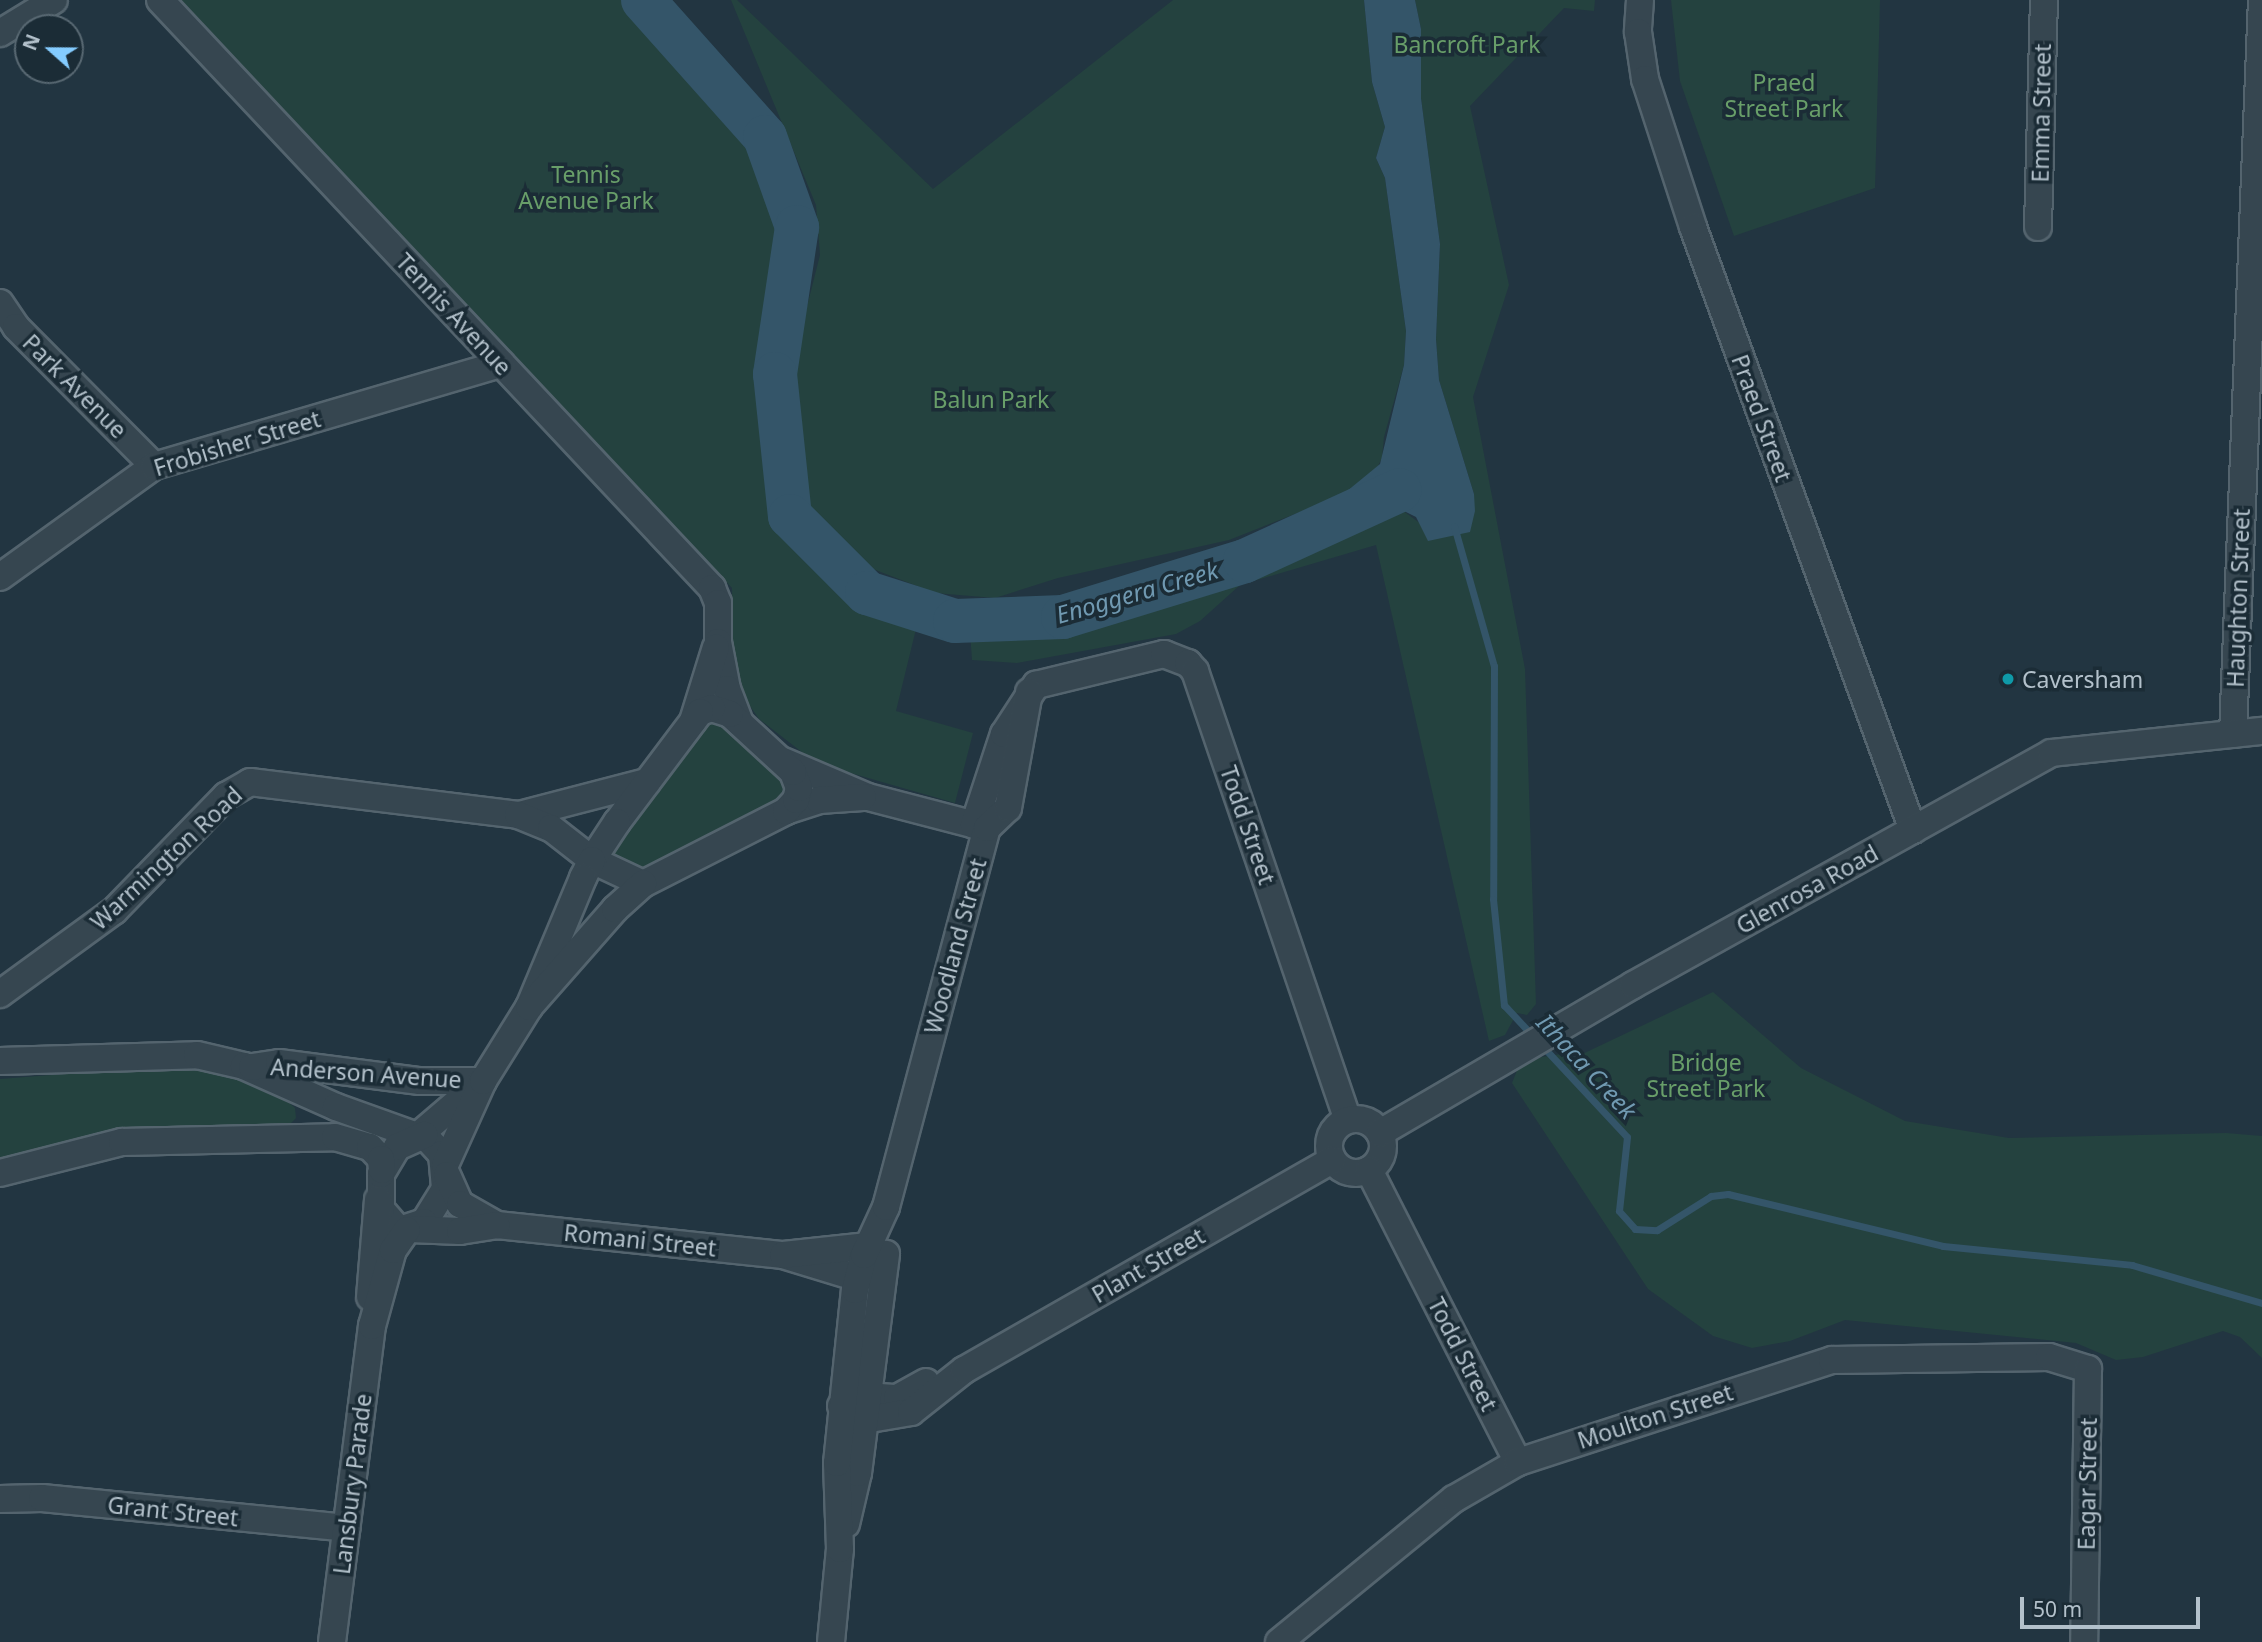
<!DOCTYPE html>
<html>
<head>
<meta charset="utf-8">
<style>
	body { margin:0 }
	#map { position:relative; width:2262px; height:1642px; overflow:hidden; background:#223541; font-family:"Noto Sans",sans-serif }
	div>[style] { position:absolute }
	.green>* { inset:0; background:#24423f }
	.water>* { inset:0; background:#345569 }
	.stream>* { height:7px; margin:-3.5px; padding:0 3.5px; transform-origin:3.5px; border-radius:3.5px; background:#345569 }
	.river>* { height:44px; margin:-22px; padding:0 22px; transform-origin:22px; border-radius:22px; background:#345569 }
	.roads { filter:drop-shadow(2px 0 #54646e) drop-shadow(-2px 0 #54646e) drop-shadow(0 2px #54646e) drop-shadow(0 -2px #54646e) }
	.minor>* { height:26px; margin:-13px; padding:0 13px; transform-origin:13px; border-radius:13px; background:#364650 }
	.minor>.ring { margin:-13px; padding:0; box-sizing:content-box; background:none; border:26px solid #364650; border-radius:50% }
	.dots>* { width:19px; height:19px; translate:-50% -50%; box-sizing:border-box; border:4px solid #1b2c36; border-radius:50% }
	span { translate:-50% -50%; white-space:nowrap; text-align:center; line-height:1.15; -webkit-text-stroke:7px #1b2c36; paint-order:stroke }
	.park-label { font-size:23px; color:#689e69 }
	.street-label { font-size:23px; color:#b3c1cb }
	.poi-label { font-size:23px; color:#b3c1cb }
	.left { translate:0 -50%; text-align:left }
	.water-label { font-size:24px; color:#7099b1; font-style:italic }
	.north { position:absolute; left:14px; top:14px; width:70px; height:70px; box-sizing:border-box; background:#1b2c36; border:2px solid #586872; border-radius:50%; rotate:291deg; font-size:19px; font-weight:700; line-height:28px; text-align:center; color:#b3c1cb }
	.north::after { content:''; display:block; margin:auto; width:24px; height:32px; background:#84ccff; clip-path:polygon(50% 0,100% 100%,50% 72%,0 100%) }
	.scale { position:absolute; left:2020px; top:1597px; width:180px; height:32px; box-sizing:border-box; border:4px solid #b3c1cb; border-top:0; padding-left:9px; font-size:21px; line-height:24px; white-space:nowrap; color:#b3c1cb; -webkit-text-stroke:5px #1b2c36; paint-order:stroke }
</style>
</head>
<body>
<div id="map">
	<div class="green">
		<i style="clip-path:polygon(181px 0,643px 0,765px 137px,797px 227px,775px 374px,790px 516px,867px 593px,955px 621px,916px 629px,896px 711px,973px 733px,955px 803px,816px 763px,759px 719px,739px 690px,733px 669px,732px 588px)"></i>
		<i style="clip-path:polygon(731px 0,737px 0,933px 189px,1173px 0,1364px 0,1372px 82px,1385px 127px,1376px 158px,1385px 178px,1406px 331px,1404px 365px,1384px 437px,1382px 458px,1375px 472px,1353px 491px,1229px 540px,1058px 578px,995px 598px,935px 593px,873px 569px,832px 544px,801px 502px,798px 475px,801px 426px,794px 358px,820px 255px,816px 205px)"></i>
		<i style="clip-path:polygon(1415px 0,1595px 0,1594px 11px,1564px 8px,1470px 106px,1509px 285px,1473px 397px,1525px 669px,1536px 1004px,1527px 1015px,1517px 1013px,1505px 1035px,1489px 1041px,1376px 545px,1240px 585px,1200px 621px,1176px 634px,1017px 663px,972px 660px,970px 632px,1049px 627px,1234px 571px,1378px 510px,1402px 510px,1421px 524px,1474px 494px,1439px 380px,1436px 339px,1440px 244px,1421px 98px,1421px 29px)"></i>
		<i style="clip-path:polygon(1671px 0,1880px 0,1875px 188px,1734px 236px,1680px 81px)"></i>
		<i style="clip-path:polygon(716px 718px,786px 778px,784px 800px,641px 871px,615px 857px,615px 844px,693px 729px)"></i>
		<i style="clip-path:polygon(1713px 992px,1801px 1068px,1905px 1121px,2009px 1138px,2226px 1133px,2262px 1136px,2262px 1358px,2240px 1337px,2223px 1331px,2143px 1357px,2116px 1360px,2076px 1343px,1845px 1320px,1790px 1341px,1752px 1348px,1713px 1336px,1648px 1289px,1512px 1083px,1518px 1068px,1541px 1057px,1561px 1054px,1574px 1058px)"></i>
		<i style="clip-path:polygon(179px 1065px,223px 1072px,256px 1084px,285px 1099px,295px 1108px,296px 1118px,291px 1123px,135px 1131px,0 1166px,0 1079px)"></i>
	</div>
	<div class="water">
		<i style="clip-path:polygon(1364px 0,1415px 0,1421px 29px,1421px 98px,1440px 244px,1436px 339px,1439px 380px,1474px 494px,1475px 511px,1470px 532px,1428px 541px,1416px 517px,1402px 510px,1378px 510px,1348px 522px,1341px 496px,1380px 464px,1404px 365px,1406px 331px,1385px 178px,1376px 158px,1385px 127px,1372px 82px)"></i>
	</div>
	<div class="stream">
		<i style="left:1454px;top:526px;width:146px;rotate:74.1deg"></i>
		<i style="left:1494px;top:666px;width:233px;rotate:90.2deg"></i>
		<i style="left:1493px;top:899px;width:107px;rotate:84.1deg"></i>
		<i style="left:1504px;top:1005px;width:180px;rotate:47deg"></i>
		<i style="left:1627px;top:1137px;width:74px;rotate:96.2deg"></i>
		<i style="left:1619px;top:1211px;width:24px;rotate:48deg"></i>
		<i style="left:1635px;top:1229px;width:22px;rotate:3deg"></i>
		<i style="left:1657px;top:1230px;width:64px;rotate:-32.2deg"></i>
		<i style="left:1711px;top:1196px;width:17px;rotate:-7deg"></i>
		<i style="left:1728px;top:1194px;width:221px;rotate:13.6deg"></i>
		<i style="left:1943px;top:1246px;width:190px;rotate:5.7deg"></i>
		<i style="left:2132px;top:1265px;width:135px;rotate:16.3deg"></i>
	</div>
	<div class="river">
		<i style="left:643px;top:0;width:183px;rotate:48.3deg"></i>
		<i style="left:765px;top:137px;width:96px;rotate:70.4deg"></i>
		<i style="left:797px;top:227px;width:149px;rotate:98.5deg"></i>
		<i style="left:775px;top:374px;width:143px;rotate:84deg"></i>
		<i style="left:790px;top:516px;width:109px;rotate:45deg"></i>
		<i style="left:867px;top:593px;width:92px;rotate:17.7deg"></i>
		<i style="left:955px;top:621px;width:108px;rotate:-2.1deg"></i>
		<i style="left:1063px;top:617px;width:190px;rotate:-17.1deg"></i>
		<i style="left:1245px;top:561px;width:170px;rotate:-24.6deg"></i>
	</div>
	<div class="roads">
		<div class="minor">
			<i style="left:160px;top:0;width:807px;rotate:46.81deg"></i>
			<i style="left:712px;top:588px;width:16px;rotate:68deg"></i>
			<i style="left:718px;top:603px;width:39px;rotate:90deg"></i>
			<i style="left:718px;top:642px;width:48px;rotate:79.2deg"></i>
			<i style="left:727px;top:689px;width:36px;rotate:69deg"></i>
			<i style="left:1640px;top:0;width:32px;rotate:94deg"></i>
			<i style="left:1638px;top:32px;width:48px;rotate:81.5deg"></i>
			<i style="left:1645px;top:79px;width:156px;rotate:72deg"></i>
			<i style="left:1693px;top:227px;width:642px;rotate:69.96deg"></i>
			<i style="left:0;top:33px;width:63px;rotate:-31.4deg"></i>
			<i style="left:2038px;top:227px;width:227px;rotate:-88.5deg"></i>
			<i style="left:0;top:303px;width:29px;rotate:56deg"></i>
			<i style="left:16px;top:327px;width:196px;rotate:45.2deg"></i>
			<i style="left:0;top:577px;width:190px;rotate:-35.8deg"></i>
			<i style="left:154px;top:466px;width:362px;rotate:-16.4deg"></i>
			<i style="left:693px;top:721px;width:77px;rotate:-72.7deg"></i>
			<i style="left:2233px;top:734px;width:735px;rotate:-87.74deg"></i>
			<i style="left:783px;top:761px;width:92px;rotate:23deg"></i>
			<i style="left:868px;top:797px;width:123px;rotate:14.6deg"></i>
			<i style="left:786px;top:811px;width:35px;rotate:-18deg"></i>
			<i style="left:819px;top:800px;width:44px;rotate:-3.9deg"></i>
			<i style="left:519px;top:815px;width:132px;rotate:-14.5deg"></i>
			<i style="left:974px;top:825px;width:96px;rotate:-71.8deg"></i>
			<i style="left:1004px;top:734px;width:59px;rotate:-56.9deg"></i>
			<i style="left:1036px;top:685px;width:132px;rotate:-13.6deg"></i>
			<i style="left:1164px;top:654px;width:26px;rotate:21deg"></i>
			<i style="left:1188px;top:663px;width:11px;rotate:49deg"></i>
			<i style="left:1195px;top:671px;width:474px;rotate:71.2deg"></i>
			<i style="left:0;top:994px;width:141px;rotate:-36.1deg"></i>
			<i style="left:114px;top:911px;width:161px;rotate:-45.8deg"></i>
			<i style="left:226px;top:796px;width:28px;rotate:-30deg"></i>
			<i style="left:250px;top:782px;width:270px;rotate:7deg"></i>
			<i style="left:518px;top:815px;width:35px;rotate:22deg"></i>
			<i style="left:551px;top:828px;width:52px;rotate:38deg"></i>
			<i style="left:592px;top:860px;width:56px;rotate:25.2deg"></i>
			<i style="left:643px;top:884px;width:161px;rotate:-27deg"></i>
			<i style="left:786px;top:811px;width:15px;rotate:-48deg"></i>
			<i style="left:796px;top:800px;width:12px;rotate:-76deg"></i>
			<i style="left:799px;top:788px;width:17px;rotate:-111deg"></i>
			<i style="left:793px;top:772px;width:86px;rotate:-137.4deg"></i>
			<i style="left:730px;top:714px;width:19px;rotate:-162deg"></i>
			<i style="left:712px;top:708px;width:13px;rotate:162deg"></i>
			<i style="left:700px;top:712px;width:138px;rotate:127deg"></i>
			<i style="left:617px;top:822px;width:45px;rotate:123.3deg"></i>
			<i style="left:592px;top:860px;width:20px;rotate:117deg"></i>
			<i style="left:583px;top:878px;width:140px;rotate:112.7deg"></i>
			<i style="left:0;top:1061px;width:197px;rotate:-1.7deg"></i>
			<i style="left:197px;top:1055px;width:48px;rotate:13.2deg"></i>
			<i style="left:244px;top:1066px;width:101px;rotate:24deg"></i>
			<i style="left:336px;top:1107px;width:86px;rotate:19.7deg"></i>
			<i style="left:252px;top:1067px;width:27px;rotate:-8deg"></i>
			<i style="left:279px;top:1063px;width:142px;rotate:7.3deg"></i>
			<i style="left:420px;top:1081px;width:63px"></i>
			<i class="ring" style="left:1329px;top:1119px;width:28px;height:28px"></i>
			<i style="left:1380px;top:1133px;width:293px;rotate:-30.3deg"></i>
			<i style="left:1633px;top:985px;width:478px;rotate:-29deg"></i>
			<i style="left:2051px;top:753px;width:212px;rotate:-6deg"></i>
			<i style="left:419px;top:1135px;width:82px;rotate:-40.5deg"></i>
			<i style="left:424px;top:1135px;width:26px;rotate:47deg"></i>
			<i style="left:442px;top:1154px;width:35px;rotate:85deg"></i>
			<i style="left:445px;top:1189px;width:39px;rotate:122deg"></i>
			<i style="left:424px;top:1222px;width:26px;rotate:162deg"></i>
			<i style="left:399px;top:1230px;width:28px;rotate:-131deg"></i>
			<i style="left:381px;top:1209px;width:35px;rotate:-90deg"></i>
			<i style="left:381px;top:1174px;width:31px;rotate:-59deg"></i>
			<i style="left:397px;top:1147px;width:30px;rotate:-24deg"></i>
			<i style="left:445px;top:1165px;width:92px;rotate:-65.7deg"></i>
			<i style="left:483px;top:1081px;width:87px;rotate:-58.1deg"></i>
			<i style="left:529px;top:1007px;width:130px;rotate:-48.7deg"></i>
			<i style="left:615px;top:909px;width:38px;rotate:-42deg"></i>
			<i style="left:1369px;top:1170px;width:328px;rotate:63deg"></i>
			<i style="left:0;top:1173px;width:126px;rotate:-14.3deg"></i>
			<i style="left:122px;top:1142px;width:213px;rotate:-1.3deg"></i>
			<i style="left:335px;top:1137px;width:36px;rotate:16deg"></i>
			<i style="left:370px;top:1147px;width:16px;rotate:47deg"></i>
			<i style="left:381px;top:1159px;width:11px;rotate:85deg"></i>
			<i style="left:447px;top:1175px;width:32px;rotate:66deg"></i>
			<i style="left:460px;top:1204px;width:43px;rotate:29.6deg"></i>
			<i style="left:497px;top:1225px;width:288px;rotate:6deg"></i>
			<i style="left:783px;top:1255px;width:78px;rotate:17deg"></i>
			<i style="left:858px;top:1278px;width:28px;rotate:-23deg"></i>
			<i style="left:884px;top:1267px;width:26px;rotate:-127deg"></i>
			<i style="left:868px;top:1246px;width:85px;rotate:174deg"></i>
			<i style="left:410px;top:1229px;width:50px;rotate:2.3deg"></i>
			<i style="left:460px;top:1231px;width:37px;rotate:-9deg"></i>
			<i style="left:370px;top:1297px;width:98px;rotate:-85.3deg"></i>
			<i style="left:851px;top:1402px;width:16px;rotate:-22deg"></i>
			<i style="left:866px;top:1396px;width:31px;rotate:4deg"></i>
			<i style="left:897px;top:1398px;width:33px;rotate:-29deg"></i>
			<i style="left:841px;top:1406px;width:27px;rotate:31deg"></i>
			<i style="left:864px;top:1420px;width:48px;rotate:-9.7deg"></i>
			<i style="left:911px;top:1412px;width:68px;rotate:-38.4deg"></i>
			<i style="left:964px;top:1370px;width:424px;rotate:-29.7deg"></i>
			<i style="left:0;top:1499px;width:42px;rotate:-1.4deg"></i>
			<i style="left:42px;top:1498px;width:306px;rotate:5.6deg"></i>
			<i style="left:846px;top:1524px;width:52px;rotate:-76.8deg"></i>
			<i style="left:858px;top:1473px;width:221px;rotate:-82.7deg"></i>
			<i style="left:332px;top:1642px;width:319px;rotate:-82.8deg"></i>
			<i style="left:372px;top:1326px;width:79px;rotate:-74.6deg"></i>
			<i style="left:393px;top:1250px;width:24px;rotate:-55deg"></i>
			<i style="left:831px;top:1642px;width:93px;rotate:-84.5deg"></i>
			<i style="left:840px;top:1549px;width:86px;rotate:-92deg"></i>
			<i style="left:837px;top:1463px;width:174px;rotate:-84.1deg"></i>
			<i style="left:855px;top:1290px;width:36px;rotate:-76deg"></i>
			<i style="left:864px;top:1255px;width:53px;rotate:-65.4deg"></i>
			<i style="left:886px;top:1207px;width:392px;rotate:-75.1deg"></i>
			<i style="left:987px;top:828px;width:29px;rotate:-44deg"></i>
			<i style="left:1008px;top:808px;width:118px;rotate:-79.7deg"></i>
			<i style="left:1279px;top:1642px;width:226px;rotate:-39.3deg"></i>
			<i style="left:1454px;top:1499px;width:74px;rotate:-30deg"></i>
			<i style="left:1518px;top:1462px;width:330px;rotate:-18deg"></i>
			<i style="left:1832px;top:1360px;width:217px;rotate:-0.8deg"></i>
			<i style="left:2049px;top:1357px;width:41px;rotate:17.1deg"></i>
			<i style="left:2088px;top:1369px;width:273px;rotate:90.8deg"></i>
		</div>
	</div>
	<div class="dots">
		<i style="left:2008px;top:679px;background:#0f9aa8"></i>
	</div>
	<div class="park-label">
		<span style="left:1467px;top:44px">Bancroft Park</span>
		<span style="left:1784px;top:95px">Praed<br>Street Park</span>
		<span style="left:586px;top:187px">Tennis<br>Avenue Park</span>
		<span style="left:991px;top:399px">Balun Park</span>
		<span style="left:1706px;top:1075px">Bridge<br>Street Park</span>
	</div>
	<div class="street-label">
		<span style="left:2041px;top:113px;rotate:-89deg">Emma Street</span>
		<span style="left:454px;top:314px;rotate:47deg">Tennis Avenue</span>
		<span style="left:75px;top:386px;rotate:45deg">Park Avenue</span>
		<span style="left:1762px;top:418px;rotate:70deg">Praed Street</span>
		<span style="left:237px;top:443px;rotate:-17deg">Frobisher Street</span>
		<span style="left:2238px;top:598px;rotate:-88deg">Haughton Street</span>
		<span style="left:1248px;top:825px;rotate:71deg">Todd Street</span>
		<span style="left:166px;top:858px;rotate:-43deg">Warmington Road</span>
		<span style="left:1807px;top:889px;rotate:-29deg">Glenrosa Road</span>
		<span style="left:955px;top:946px;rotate:-75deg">Woodland Street</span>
		<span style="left:366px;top:1073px;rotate:4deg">Anderson Avenue</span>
		<span style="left:640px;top:1240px;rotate:6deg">Romani Street</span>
		<span style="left:1148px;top:1265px;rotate:-30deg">Plant Street</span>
		<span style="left:1463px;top:1354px;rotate:63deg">Todd Street</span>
		<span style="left:1655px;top:1416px;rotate:-18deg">Moulton Street</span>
		<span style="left:352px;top:1484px;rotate:-83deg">Lansbury Parade</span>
		<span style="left:2087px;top:1484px;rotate:-89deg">Eagar Street</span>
		<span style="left:173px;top:1511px;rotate:6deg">Grant Street</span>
	</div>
	<div class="poi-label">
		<span class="left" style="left:2022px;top:679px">Caversham</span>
	</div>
	<div class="water-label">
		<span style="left:1137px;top:592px;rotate:-16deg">Enoggera Creek</span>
		<span style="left:1587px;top:1066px;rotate:47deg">Ithaca Creek</span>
	</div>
	<div class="north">N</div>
	<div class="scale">50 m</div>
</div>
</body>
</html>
